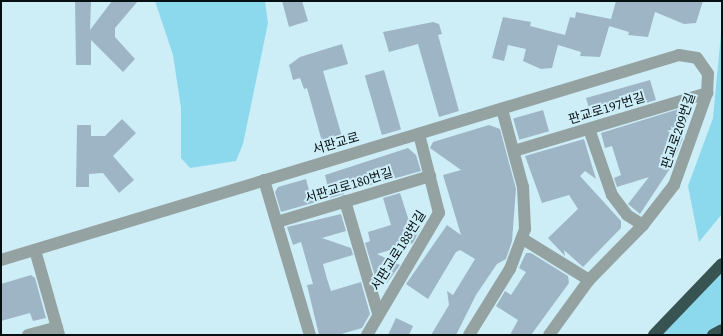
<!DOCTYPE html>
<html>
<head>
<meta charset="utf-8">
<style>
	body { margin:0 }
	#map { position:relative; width:723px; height:336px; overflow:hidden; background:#ceeef7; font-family:"Source Serif 4","Noto Sans KR",serif }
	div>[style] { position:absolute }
	.green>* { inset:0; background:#8cd9ee }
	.building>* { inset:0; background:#9eb5c6; transform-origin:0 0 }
	.minor>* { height:12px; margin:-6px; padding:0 6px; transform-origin:6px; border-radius:6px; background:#94a2a2 }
	.highway>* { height:12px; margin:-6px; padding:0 6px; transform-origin:6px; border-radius:6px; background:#375453 }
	span { translate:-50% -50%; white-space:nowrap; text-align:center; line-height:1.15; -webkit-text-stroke:4px #ceeef7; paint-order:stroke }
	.street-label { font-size:13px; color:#051013 }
	.frame { position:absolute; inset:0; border:2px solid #051013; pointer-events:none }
</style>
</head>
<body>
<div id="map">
	<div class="green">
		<i style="clip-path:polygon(155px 1px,265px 1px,268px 23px,243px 144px,236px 161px,190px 168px,181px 158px,181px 108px,173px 55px)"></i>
		<i style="clip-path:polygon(722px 23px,722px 214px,699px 242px,688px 186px,713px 118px)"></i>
		<i style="clip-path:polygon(722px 264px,722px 335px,654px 335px)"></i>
	</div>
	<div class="building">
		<i style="clip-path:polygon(75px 1px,91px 1px,90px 30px,112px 1px,138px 1px,115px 28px,115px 37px,135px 59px,123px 72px,91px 40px,91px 65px,76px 65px)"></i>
		<i style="clip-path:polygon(282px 1px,302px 1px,308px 21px,289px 27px)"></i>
		<i style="clip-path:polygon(616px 1px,703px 1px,696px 23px,684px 24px,655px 12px,648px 37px,628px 35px,629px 32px,609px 26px,611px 20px,600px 57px,580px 56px,581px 52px,558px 45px,552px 68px,541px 69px,523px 61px,526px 49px,508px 45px,504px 61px,492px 58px,503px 17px,531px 22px,530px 26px,565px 35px,570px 17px,575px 18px,576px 12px,611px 19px)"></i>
		<i style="clip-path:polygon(433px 22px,439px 24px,442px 34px,438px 35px,459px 111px,439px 117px,418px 44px,389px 52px,383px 32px)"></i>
		<i style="clip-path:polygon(342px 44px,348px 64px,323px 71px,343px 140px,323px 145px,307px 88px,304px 89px,300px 78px,293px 80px,289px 65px,300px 57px)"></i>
		<i style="left:384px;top:70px;width:62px;height:20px;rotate:74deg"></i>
		<i style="clip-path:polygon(650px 80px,656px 100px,643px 104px,640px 93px,618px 99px,621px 109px,592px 118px,586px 98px)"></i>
		<i style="clip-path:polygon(682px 108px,688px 114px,686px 125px,667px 131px,683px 138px,671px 167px,640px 214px,628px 204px,649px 177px,617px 187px,614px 178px,621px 175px,612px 146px,605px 148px,601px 133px)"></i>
		<i style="left:543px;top:110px;width:22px;height:31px;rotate:74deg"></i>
		<i style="clip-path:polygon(122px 119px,136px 133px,113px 156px,134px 180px,119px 193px,103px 173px,89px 174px,89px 187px,76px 187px,77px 125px,91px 125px,91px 136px,105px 136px)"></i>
		<i style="clip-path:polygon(489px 125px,500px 129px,516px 189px,512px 241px,506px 259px,497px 264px,476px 295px,456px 335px,431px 335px,449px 305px,447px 291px,453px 295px,475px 259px,460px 250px,456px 252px,428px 299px,406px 284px,447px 225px,461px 235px,443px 175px,461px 170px,430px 148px,433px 142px)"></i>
		<i style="clip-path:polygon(584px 139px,596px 179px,585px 171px,580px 176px,621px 221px,621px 228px,583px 267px,564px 250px,565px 256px,548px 238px,578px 209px,569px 195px,542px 203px,525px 156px)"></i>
		<i style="clip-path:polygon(408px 148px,416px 155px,421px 171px,368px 186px,365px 177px,347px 182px,342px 187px,344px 194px,281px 212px,275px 192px,278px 187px,306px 179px,310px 194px,328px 188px,325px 175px)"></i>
		<i style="clip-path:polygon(400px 193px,408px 218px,421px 227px,413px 243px,377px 254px,400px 265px,387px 283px,377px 283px,365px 243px,370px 241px,368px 232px,391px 225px,383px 198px)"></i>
		<i style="clip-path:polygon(341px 214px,346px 231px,322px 238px,351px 248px,353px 255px,323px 264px,327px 279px,331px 291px,361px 282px,370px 314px,362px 328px,338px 335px,319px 335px,307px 285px,313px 284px,301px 242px,293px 245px,287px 227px)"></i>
		<i style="clip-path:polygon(526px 253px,531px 253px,568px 276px,569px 283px,531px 335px,510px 335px,518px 320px,496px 306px,505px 291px,511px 295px,526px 272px,519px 268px)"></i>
		<i style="clip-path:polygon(31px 275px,35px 278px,46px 318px,33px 321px,30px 313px,1px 321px,1px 284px)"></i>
		<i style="clip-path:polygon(396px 318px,413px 326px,409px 335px,388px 335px)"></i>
	</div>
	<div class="minor">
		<i style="left:589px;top:129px;width:70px;rotate:70.8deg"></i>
		<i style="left:612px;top:195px;width:25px;rotate:53deg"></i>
		<i style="left:627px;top:215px;width:19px;rotate:32deg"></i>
		<i style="left:514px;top:151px;width:202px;rotate:-16.7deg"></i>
		<i style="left:264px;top:180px;width:162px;rotate:73.5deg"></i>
		<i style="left:345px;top:201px;width:117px;rotate:73.6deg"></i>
		<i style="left:277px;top:222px;width:160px;rotate:-16.7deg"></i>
		<i style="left:523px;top:239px;width:78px;rotate:31.8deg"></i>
		<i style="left:35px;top:250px;width:88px;rotate:74.2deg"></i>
		<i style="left:1px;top:260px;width:708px;rotate:-16.82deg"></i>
		<i style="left:679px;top:55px;width:18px;rotate:9deg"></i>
		<i style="left:697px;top:58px;width:19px;rotate:55deg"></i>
		<i style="left:708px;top:74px;width:19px;rotate:93deg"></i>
		<i style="left:707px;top:93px;width:98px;rotate:109.7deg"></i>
		<i style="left:674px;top:185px;width:51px;rotate:127.8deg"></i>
		<i style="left:643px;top:225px;width:77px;rotate:134.5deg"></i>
		<i style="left:589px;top:280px;width:68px;rotate:126deg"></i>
		<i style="left:28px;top:335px;width:30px;rotate:-15deg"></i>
		<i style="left:367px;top:335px;width:142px;rotate:-59.5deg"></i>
		<i style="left:439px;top:213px;width:81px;rotate:-104.2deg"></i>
		<i style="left:469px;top:335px;width:78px;rotate:-58.2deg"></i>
		<i style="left:510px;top:269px;width:43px;rotate:-69.4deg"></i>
		<i style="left:525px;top:229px;width:42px;rotate:-92.7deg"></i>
		<i style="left:523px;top:187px;width:81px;rotate:-105.1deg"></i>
	</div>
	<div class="highway">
		<i style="left:654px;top:335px;width:98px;rotate:-46.2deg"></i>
		<i style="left:713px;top:335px;width:10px;rotate:-29deg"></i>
	</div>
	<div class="street-label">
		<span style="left:607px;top:109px;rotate:-17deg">판교로197번길</span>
		<span style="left:679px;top:131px;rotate:-71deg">판교로209번길</span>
		<span style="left:336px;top:144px;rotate:-16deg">서판교로</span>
		<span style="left:349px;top:186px;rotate:-17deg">서판교로180번길</span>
		<span style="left:399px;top:251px;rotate:-58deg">서판교로188번길</span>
	</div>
	<div class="frame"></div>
</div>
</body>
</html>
